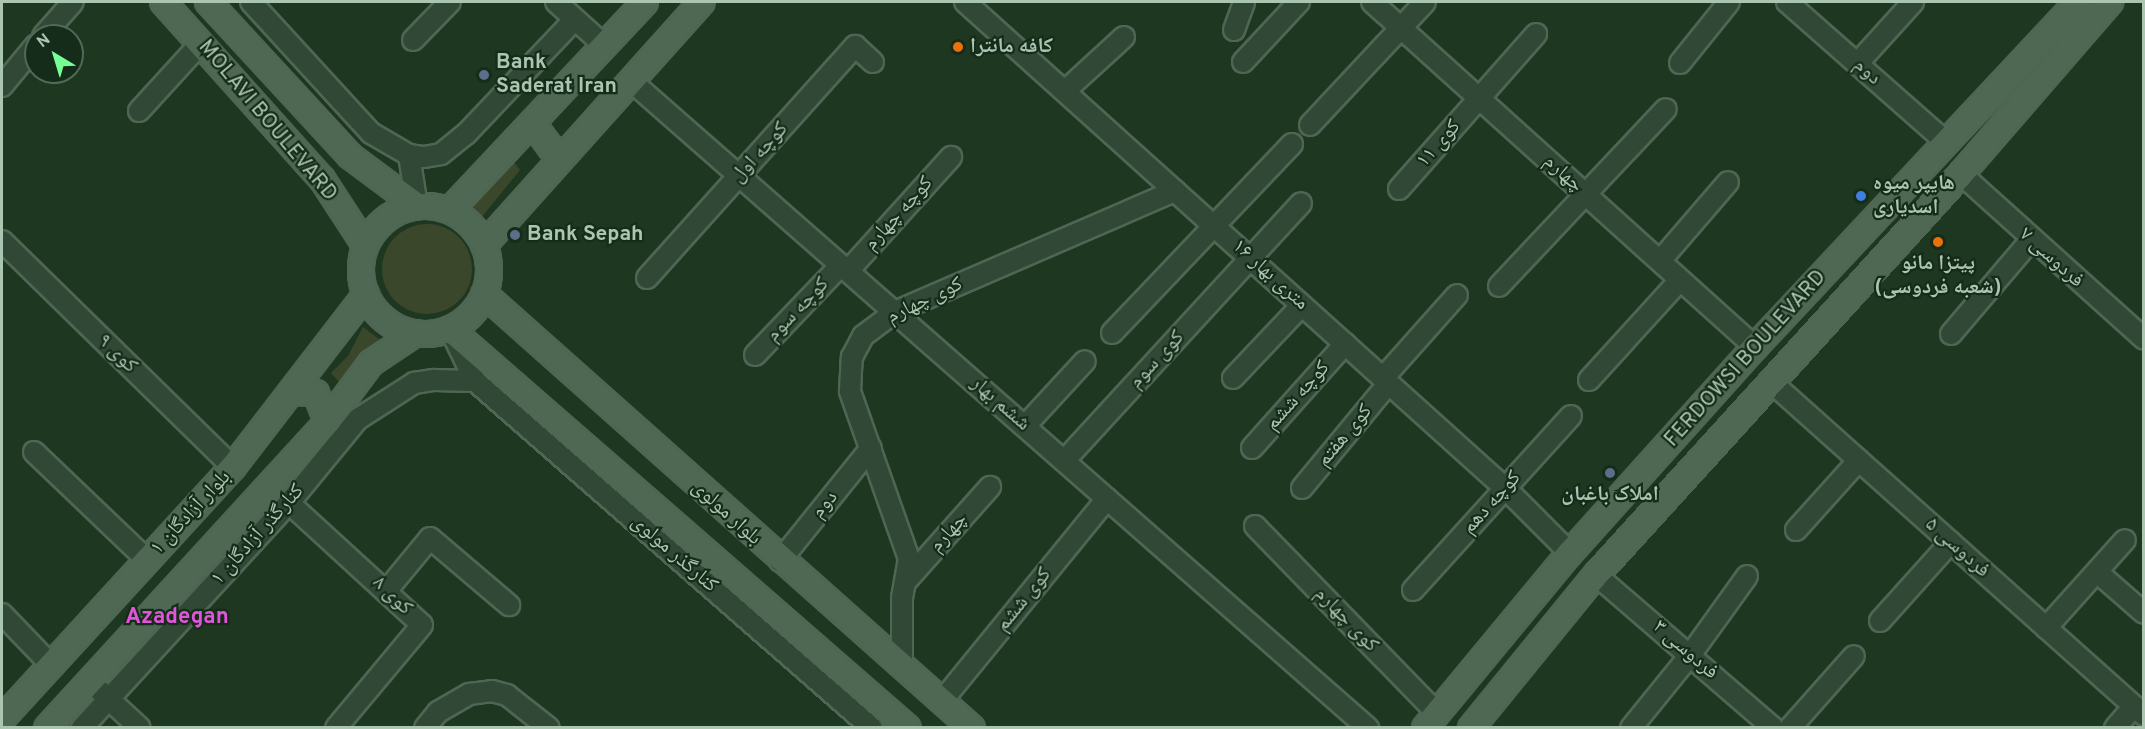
<!DOCTYPE html>
<html>
<head>
<meta charset="utf-8">
<style>
	body { margin:0 }
	#map { position:relative; width:2145px; height:729px; overflow:hidden; background:#1d3721; font-family:Overpass,"Noto Naskh Arabic",sans-serif }
	div>[style] { position:absolute }
	.green>* { inset:0; background:#3a472b }
	.round { border-radius:50% }
	.roads { filter:drop-shadow(2px 0 #4e6653) drop-shadow(-2px 0 #4e6653) drop-shadow(0 2px #4e6653) drop-shadow(0 -2px #4e6653) }
	.minor>* { height:20px; margin:-10px; padding:0 10px; transform-origin:10px; border-radius:10px; background:#304835 }
	.major>* { height:24px; margin:-12px; padding:0 12px; transform-origin:12px; border-radius:12px; background:#4e6853 }
	.major>.ring { margin:-12px; padding:0; box-sizing:content-box; background:none; border:24px solid #4e6853; border-radius:50% }
	.dots>* { width:16px; height:16px; translate:-50% -50%; box-sizing:border-box; border:3px solid #162c1a; border-radius:50% }
	span { translate:-50% -50%; white-space:nowrap; text-align:center; line-height:1.15; -webkit-text-stroke:4.5px #162c1a; paint-order:stroke }
	.poi-label { font-size:21px; color:#aac5b0; font-weight:700 }
	.left { translate:0 -50%; text-align:left }
	.street-label { font-size:21px; color:#aac5b0 }
	.neighbourhood-label { font-size:22px; color:#e055da; font-weight:700 }
	.frame { position:absolute; inset:0; border:3px solid #aac5b0; pointer-events:none }
	.north { position:absolute; left:24px; top:24px; width:60px; height:60px; box-sizing:border-box; background:#162c1a; border:2px solid #516956; border-radius:50%; rotate:322deg; font-size:16px; font-weight:700; line-height:24px; text-align:center; color:#aac5b0 }
	.north::after { content:''; display:block; margin:auto; width:21px; height:27px; background:#75ff94; clip-path:polygon(50% 0,100% 100%,50% 72%,0 100%) }
</style>
</head>
<body>
<div id="map">
	<div class="green">
		<i style="clip-path:polygon(514px 162px,520px 170px,481px 218px,467px 207px)"></i>
		<i class="round" style="left:382px;top:224px;width:90px;height:90px"></i>
		<i style="clip-path:polygon(363px 327px,383px 342px,339px 382px,331px 373px,348px 356px)"></i>
	</div>
	<div class="roads">
		<div class="minor">
			<i style="left:251px;top:2px;width:178px;rotate:47.5deg"></i>
			<i style="left:371px;top:133px;width:44px;rotate:30.1deg"></i>
			<i style="left:409px;top:155px;width:15px;rotate:8deg"></i>
			<i style="left:424px;top:157px;width:17px;rotate:-10deg"></i>
			<i style="left:441px;top:154px;width:32px;rotate:-39deg"></i>
			<i style="left:466px;top:134px;width:158px;rotate:-46.5deg"></i>
			<i style="left:556px;top:2px;width:66px;rotate:41.9deg"></i>
			<i style="left:965px;top:2px;width:726px;rotate:41.99deg"></i>
			<i style="left:1505px;top:488px;width:92px;rotate:45deg"></i>
			<i style="left:1372px;top:2px;width:515px;rotate:42.01deg"></i>
			<i style="left:1787px;top:2px;width:213px;rotate:41.4deg"></i>
			<i style="left:1234px;top:30px;width:30px;rotate:-70deg"></i>
			<i style="left:43px;top:36px;width:45px;rotate:-48.6deg"></i>
			<i style="left:413px;top:40px;width:53px;rotate:-45.8deg"></i>
			<i style="left:1243px;top:62px;width:82px;rotate:-47deg"></i>
			<i style="left:1680px;top:63px;width:78px;rotate:-51.2deg"></i>
			<i style="left:1857px;top:64px;width:84px;rotate:-47.9deg"></i>
			<i style="left:631px;top:81px;width:981px;rotate:41.28deg"></i>
			<i style="left:2px;top:86px;width:53px;rotate:-50.3deg"></i>
			<i style="left:1065px;top:91px;width:80px;rotate:-42.5deg"></i>
			<i style="left:139px;top:111px;width:92px;rotate:-47.6deg"></i>
			<i style="left:1310px;top:125px;width:168px;rotate:-46.9deg"></i>
			<i style="left:409px;top:155px;width:52px;rotate:81.1deg"></i>
			<i style="left:1961px;top:174px;width:246px;rotate:42deg"></i>
			<i style="left:1399px;top:189px;width:207px;rotate:-48.5deg"></i>
			<i style="left:2px;top:241px;width:323px;rotate:44.4deg"></i>
			<i style="left:1660px;top:261px;width:104px;rotate:-49.3deg"></i>
			<i style="left:848px;top:271px;width:154px;rotate:-47.9deg"></i>
			<i style="left:647px;top:278px;width:312px;rotate:-48.1deg"></i>
			<i style="left:855px;top:46px;width:24px;rotate:42deg"></i>
			<i style="left:1499px;top:286px;width:243px;rotate:-46.7deg"></i>
			<i style="left:451px;top:331px;width:55px;rotate:64.4deg"></i>
			<i style="left:1112px;top:333px;width:261px;rotate:-46.4deg"></i>
			<i style="left:1951px;top:334px;width:123px;rotate:-49.6deg"></i>
			<i style="left:755px;top:355px;width:124px;rotate:-46.3deg"></i>
			<i style="left:1233px;top:378px;width:100px;rotate:-46.6deg"></i>
			<i style="left:1383px;top:378px;width:111px;rotate:-48.3deg"></i>
			<i style="left:1589px;top:380px;width:135px;rotate:-47.7deg"></i>
			<i style="left:1770px;top:381px;width:501px;rotate:41.77deg"></i>
			<i style="left:1025px;top:426px;width:88px;rotate:-47.3deg"></i>
			<i style="left:1252px;top:448px;width:140px;rotate:-48.2deg"></i>
			<i style="left:34px;top:452px;width:156px;rotate:43.7deg"></i>
			<i style="left:1064px;top:461px;width:350px;rotate:-47.4deg"></i>
			<i style="left:1302px;top:488px;width:136px;rotate:-50.4deg"></i>
			<i style="left:289px;top:503px;width:180px;rotate:42.5deg"></i>
			<i style="left:422px;top:625px;width:134px;rotate:129.9deg"></i>
			<i style="left:1255px;top:526px;width:261px;rotate:45.8deg"></i>
			<i style="left:1796px;top:530px;width:94px;rotate:-48deg"></i>
			<i style="left:780px;top:561px;width:145px;rotate:-51.2deg"></i>
			<i style="left:2097px;top:572px;width:62px;rotate:41.1deg"></i>
			<i style="left:1596px;top:575px;width:234px;rotate:40.8deg"></i>
			<i style="left:907px;top:580px;width:125px;rotate:-48.3deg"></i>
			<i style="left:387px;top:590px;width:67px;rotate:-50.4deg"></i>
			<i style="left:430px;top:538px;width:104px;rotate:40.3deg"></i>
			<i style="left:1413px;top:590px;width:235px;rotate:-47.8deg"></i>
			<i style="left:2px;top:614px;width:71px;rotate:46.1deg"></i>
			<i style="left:1880px;top:621px;width:106px;rotate:-48.1deg"></i>
			<i style="left:2046px;top:628px;width:118px;rotate:-48.1deg"></i>
			<i style="left:902px;top:667px;width:69px;rotate:-90deg"></i>
			<i style="left:902px;top:598px;width:40px;rotate:-80deg"></i>
			<i style="left:909px;top:559px;width:178px;rotate:-109.4deg"></i>
			<i style="left:850px;top:391px;width:34px;rotate:-87deg"></i>
			<i style="left:852px;top:357px;width:24px;rotate:-62deg"></i>
			<i style="left:863px;top:336px;width:40px;rotate:-37deg"></i>
			<i style="left:895px;top:312px;width:305px;rotate:-23.4deg"></i>
			<i style="left:100px;top:691px;width:54px;rotate:42.8deg"></i>
			<i style="left:942px;top:701px;width:261px;rotate:-50.8deg"></i>
			<i style="left:82px;top:728px;width:306px;rotate:-47.4deg"></i>
			<i style="left:289px;top:503px;width:109px;rotate:-50.6deg"></i>
			<i style="left:358px;top:419px;width:67px;rotate:-32.7deg"></i>
			<i style="left:414px;top:383px;width:20px;rotate:-9deg"></i>
			<i style="left:434px;top:380px;width:41px;rotate:1.4deg"></i>
			<i style="left:475px;top:381px;width:527px;rotate:41.16deg"></i>
			<i style="left:425px;top:728px;width:21px;rotate:-51deg"></i>
			<i style="left:438px;top:712px;width:36px;rotate:-30deg"></i>
			<i style="left:469px;top:694px;width:23px;rotate:-7deg"></i>
			<i style="left:492px;top:691px;width:16px;rotate:15deg"></i>
			<i style="left:507px;top:695px;width:53px;rotate:38.2deg"></i>
			<i style="left:1631px;top:728px;width:95px;rotate:-51deg"></i>
			<i style="left:1691px;top:654px;width:96px;rotate:-54.3deg"></i>
			<i style="left:1790px;top:728px;width:96px;rotate:-48.4deg"></i>
			<i style="left:2115px;top:728px;width:29px;rotate:-49deg"></i>
		</div>
		<div class="major">
			<i style="left:163px;top:2px;width:238px;rotate:48.1deg"></i>
			<i style="left:322px;top:179px;width:79px;rotate:56.9deg"></i>
			<i style="left:208px;top:2px;width:209px;rotate:47.3deg"></i>
			<i style="left:350px;top:156px;width:84px;rotate:36.7deg"></i>
			<i style="left:534px;top:125px;width:29px;rotate:54deg"></i>
			<i style="left:551px;top:148px;width:14px;rotate:21deg"></i>
			<i class="ring" style="left:361px;top:206px;width:104px;height:104px"></i>
			<i style="left:450px;top:210px;width:285px;rotate:-46.8deg"></i>
			<i style="left:484px;top:245px;width:326px;rotate:-48.1deg"></i>
			<i style="left:484px;top:294px;width:653px;rotate:41.65deg"></i>
			<i style="left:450px;top:329px;width:607px;rotate:41.06deg"></i>
			<i style="left:294px;top:392px;width:22px;rotate:3deg"></i>
			<i style="left:316px;top:393px;width:31px;rotate:69deg"></i>
			<i style="left:2px;top:719px;width:342px;rotate:-47.5deg"></i>
			<i style="left:233px;top:467px;width:218px;rotate:-52.4deg"></i>
			<i style="left:47px;top:728px;width:415px;rotate:-47.5deg"></i>
			<i style="left:327px;top:422px;width:74px;rotate:-53.3deg"></i>
			<i style="left:371px;top:363px;width:54px;rotate:-33.7deg"></i>
			<i style="left:1425px;top:728px;width:227px;rotate:-50.4deg"></i>
			<i style="left:1570px;top:553px;width:277px;rotate:-48.1deg"></i>
			<i style="left:1755px;top:347px;width:473px;rotate:-46.9deg"></i>
			<i style="left:1471px;top:728px;width:198px;rotate:-50.8deg"></i>
			<i style="left:1596px;top:575px;width:542px;rotate:-47.69deg"></i>
			<i style="left:1961px;top:174px;width:228px;rotate:-49.1deg"></i>
		</div>
	</div>
	<div class="dots">
		<i style="left:958px;top:47px;background:#e8710a"></i>
		<i style="left:484px;top:75px;background:#5c6f8a"></i>
		<i style="left:1861px;top:196px;background:#3f7fe0"></i>
		<i style="left:515px;top:235px;background:#5c6f8a"></i>
		<i style="left:1938px;top:242px;background:#e8710a"></i>
		<i style="left:1610px;top:473px;background:#5c6f8a"></i>
	</div>
	<div class="poi-label">
		<span class="left" style="left:970px;top:47px">کافه مانترا</span>
		<span class="left" style="left:496px;top:75px">Bank<br>Saderat Iran</span>
		<span class="left" style="left:1873px;top:196px">هایپر میوه<br>اسدیاری</span>
		<span class="left" style="left:527px;top:235px">Bank Sepah</span>
		<span style="left:1938px;top:276px">پیتزا مانو<br>(شعبه فردوسی)</span>
		<span style="left:1610px;top:495px">املاک باغبان</span>
	</div>
	<div class="street-label">
		<span style="left:1867px;top:72px;rotate:42deg">دوم</span>
		<span style="left:267px;top:121px;rotate:50deg">MOLAVI BOULEVARD</span>
		<span style="left:1439px;top:144px;rotate:-49deg">کوی ۱۱</span>
		<span style="left:760px;top:153px;rotate:-48deg">کوچه اول</span>
		<span style="left:1563px;top:174px;rotate:42deg">چهارم</span>
		<span style="left:899px;top:214px;rotate:-48deg">کوچه چهارم</span>
		<span style="left:2051px;top:258px;rotate:42deg">فردوسی ۷</span>
		<span style="left:1270px;top:275px;rotate:42deg">۱۶ متری بهار</span>
		<span style="left:925px;top:301px;rotate:-26deg">کوی چهارم</span>
		<span style="left:798px;top:310px;rotate:-46deg">کوچه سوم</span>
		<span style="left:117px;top:354px;rotate:44deg">کوی ۹</span>
		<span style="left:1746px;top:359px;rotate:-48deg">FERDOWSI BOULEVARD</span>
		<span style="left:1157px;top:360px;rotate:-47deg">کوی سوم</span>
		<span style="left:1298px;top:396px;rotate:-48deg">کوچه ششم</span>
		<span style="left:1000px;top:404px;rotate:41deg">ششم بهار</span>
		<span style="left:1345px;top:436px;rotate:-50deg">کوی هفتم</span>
		<span style="left:1492px;top:503px;rotate:-48deg">کوچه دهم</span>
		<span style="left:825px;top:505px;rotate:-51deg">دوم</span>
		<span style="left:191px;top:513px;rotate:-47deg">بلوار آزادگان ۱</span>
		<span style="left:726px;top:513px;rotate:42deg">بلوار مولوی</span>
		<span style="left:949px;top:533px;rotate:-48deg">چهارم</span>
		<span style="left:258px;top:535px;rotate:-48deg">کنارگذر آزادگان ۱</span>
		<span style="left:1957px;top:548px;rotate:42deg">فردوسی ۵</span>
		<span style="left:674px;top:554px;rotate:41deg">کنارگذر مولوی</span>
		<span style="left:392px;top:596px;rotate:44deg">کوی ۸</span>
		<span style="left:1024px;top:600px;rotate:-51deg">کوی ششم</span>
		<span style="left:1346px;top:620px;rotate:46deg">کوی چهارم</span>
		<span style="left:1685px;top:650px;rotate:41deg">فردوسی ۳</span>
	</div>
	<div class="neighbourhood-label">
		<span style="left:177px;top:618px">Azadegan</span>
	</div>
	<div class="frame"></div>
	<div class="north">N</div>
</div>
</body>
</html>
